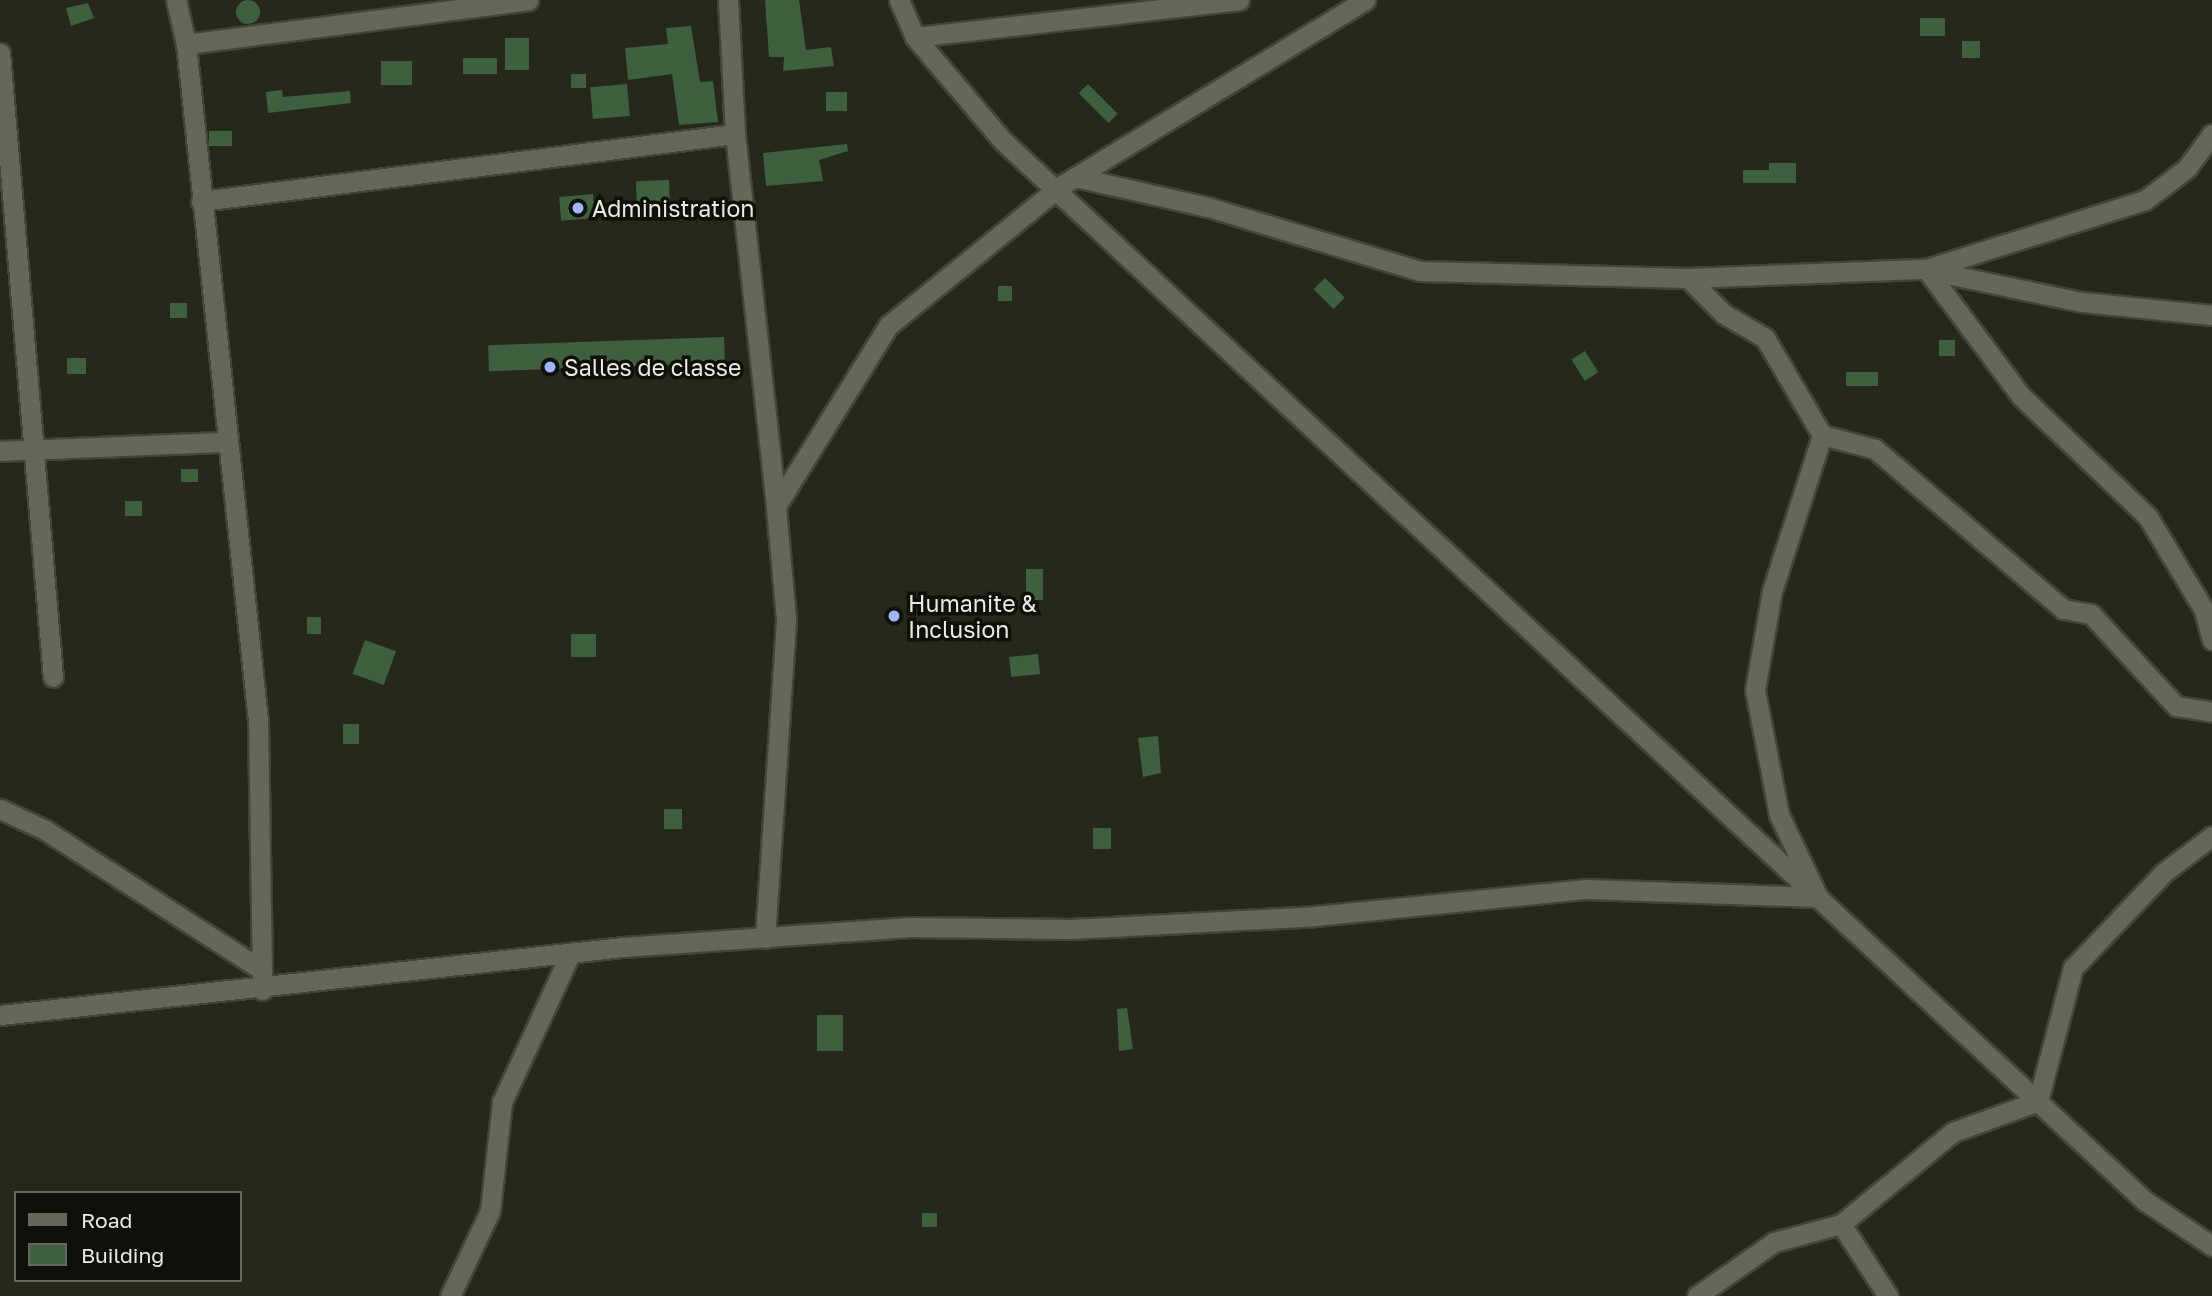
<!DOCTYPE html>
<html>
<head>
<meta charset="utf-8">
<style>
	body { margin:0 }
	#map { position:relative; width:2212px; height:1296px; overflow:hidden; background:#26281b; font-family:"Golos Text",sans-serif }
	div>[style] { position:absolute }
	.building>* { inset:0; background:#3e603f; transform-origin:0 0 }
	.round { border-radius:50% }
	.roads { filter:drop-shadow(2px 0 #43453a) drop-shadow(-2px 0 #43453a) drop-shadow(0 2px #43453a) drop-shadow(0 -2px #43453a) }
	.minor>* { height:19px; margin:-9.5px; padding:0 9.5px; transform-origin:9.5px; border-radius:9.5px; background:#656858 }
	.dots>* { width:19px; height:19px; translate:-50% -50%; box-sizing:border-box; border:4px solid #0f100a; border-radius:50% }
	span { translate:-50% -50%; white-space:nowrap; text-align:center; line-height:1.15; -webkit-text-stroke:7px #0f100a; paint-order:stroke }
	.poi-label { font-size:23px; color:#e9eae1 }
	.left { translate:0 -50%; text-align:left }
	.legend { position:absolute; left:14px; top:1191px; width:228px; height:91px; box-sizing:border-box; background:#0f100a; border:2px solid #666760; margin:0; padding:9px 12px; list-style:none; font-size:21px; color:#e9eae1 }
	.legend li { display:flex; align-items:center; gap:14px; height:35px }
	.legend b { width:35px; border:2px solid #666760 }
</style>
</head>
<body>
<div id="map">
	<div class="building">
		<i class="round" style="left:236px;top:0;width:24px;height:24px"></i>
		<i style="clip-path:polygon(765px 0,799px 0,806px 50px,831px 47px,834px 66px,783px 71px,784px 57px,769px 57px)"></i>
		<i style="clip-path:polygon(88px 3px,94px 18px,71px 26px,66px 8px)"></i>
		<i style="left:1920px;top:18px;width:25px;height:18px"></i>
		<i style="clip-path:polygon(691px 26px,700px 82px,713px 81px,718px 122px,679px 125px,672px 74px,628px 80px,625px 48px,668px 44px,666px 28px)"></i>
		<i style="left:505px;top:38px;width:24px;height:32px"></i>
		<i style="left:1962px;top:41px;width:18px;height:17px"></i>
		<i style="left:463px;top:58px;width:34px;height:16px"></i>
		<i style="left:381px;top:61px;width:31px;height:24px"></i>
		<i style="left:571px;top:74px;width:15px;height:14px"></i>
		<i style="left:627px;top:84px;width:32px;height:37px;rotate:85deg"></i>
		<i style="left:1088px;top:84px;width:42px;height:13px;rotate:45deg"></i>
		<i style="clip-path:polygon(282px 90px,283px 97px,350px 91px,351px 103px,268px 113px,266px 92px)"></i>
		<i style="left:826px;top:92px;width:21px;height:19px"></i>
		<i style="left:209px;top:131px;width:23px;height:15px"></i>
		<i style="clip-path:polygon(847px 144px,848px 151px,819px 160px,823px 181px,766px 186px,763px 153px)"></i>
		<i style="clip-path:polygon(1769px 163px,1796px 163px,1796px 183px,1743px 183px,1743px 170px,1769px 170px)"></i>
		<i style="left:669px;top:180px;width:28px;height:33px;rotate:88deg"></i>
		<i style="left:593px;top:194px;width:24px;height:34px;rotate:85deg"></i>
		<i style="left:1325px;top:278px;width:28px;height:16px;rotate:45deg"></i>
		<i style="left:998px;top:286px;width:14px;height:15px"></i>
		<i style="left:170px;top:303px;width:17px;height:15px"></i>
		<i style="left:724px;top:337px;width:26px;height:236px;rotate:88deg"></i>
		<i style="left:1939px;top:340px;width:16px;height:16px"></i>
		<i style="left:1585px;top:351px;width:25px;height:16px;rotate:58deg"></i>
		<i style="left:67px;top:358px;width:19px;height:16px"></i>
		<i style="left:1846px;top:372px;width:32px;height:14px"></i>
		<i style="left:181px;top:469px;width:17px;height:13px"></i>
		<i style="left:125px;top:501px;width:17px;height:15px"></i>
		<i style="left:1026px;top:569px;width:17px;height:31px"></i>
		<i style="left:307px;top:617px;width:14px;height:17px"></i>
		<i style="left:571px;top:634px;width:25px;height:23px"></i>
		<i style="left:365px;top:640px;width:33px;height:36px;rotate:20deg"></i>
		<i style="left:1038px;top:654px;width:20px;height:29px;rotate:84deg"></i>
		<i style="left:343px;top:724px;width:16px;height:20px"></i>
		<i style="clip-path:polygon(1158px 736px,1161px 773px,1143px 777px,1138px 738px)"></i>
		<i style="left:664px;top:809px;width:18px;height:20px"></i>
		<i style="left:1093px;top:828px;width:18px;height:21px"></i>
		<i style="clip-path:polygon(1127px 1008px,1133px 1049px,1119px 1051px,1117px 1009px)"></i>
		<i style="left:817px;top:1015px;width:26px;height:36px"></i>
		<i style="left:922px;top:1213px;width:15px;height:14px"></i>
	</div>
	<div class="roads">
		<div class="minor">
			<i style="left:176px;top:0;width:45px;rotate:77.2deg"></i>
			<i style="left:186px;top:44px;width:681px;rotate:83.93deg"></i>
			<i style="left:258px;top:721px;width:269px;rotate:89.1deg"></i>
			<i style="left:728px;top:0;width:134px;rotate:87deg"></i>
			<i style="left:735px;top:134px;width:374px;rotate:83.7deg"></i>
			<i style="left:899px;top:0;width:40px;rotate:66.6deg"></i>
			<i style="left:915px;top:37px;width:136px;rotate:49.8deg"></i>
			<i style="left:1003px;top:141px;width:1558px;rotate:42.87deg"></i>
			<i style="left:2145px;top:1201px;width:81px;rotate:33.9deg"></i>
			<i style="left:915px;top:37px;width:326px;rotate:-6.5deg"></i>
			<i style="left:186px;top:44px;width:345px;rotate:-7.3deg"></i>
			<i style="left:0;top:53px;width:626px;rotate:85.15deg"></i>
			<i style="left:1075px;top:177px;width:136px;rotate:12.7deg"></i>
			<i style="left:1208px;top:207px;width:221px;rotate:16.8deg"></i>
			<i style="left:1420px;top:271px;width:268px;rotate:1.5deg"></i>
			<i style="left:1688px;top:278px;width:238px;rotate:-2.2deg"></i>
			<i style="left:1926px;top:269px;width:230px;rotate:-17.5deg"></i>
			<i style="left:2145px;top:200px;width:53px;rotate:-37.3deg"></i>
			<i style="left:2187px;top:168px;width:42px;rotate:-53.7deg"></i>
			<i style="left:201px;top:201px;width:538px;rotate:-7.15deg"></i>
			<i style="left:1926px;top:269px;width:159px;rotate:53.2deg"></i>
			<i style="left:2021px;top:396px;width:175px;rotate:43.6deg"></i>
			<i style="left:2148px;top:517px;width:109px;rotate:58.9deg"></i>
			<i style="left:2204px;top:610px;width:31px;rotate:75deg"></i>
			<i style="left:1927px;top:270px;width:158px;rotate:11.7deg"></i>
			<i style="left:2082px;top:302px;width:131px;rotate:5.7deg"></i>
			<i style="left:1688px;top:278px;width:51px;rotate:45deg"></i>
			<i style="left:1724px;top:314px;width:48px;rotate:30.3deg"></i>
			<i style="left:1765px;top:338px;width:113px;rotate:59.6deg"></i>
			<i style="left:1822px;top:435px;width:55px;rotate:14.8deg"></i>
			<i style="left:1875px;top:449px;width:247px;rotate:40.4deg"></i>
			<i style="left:2063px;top:609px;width:28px;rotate:10deg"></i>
			<i style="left:2091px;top:614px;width:125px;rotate:47.3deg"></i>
			<i style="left:2176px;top:706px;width:36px;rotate:9deg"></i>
			<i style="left:0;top:451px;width:225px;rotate:-2.3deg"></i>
			<i style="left:0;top:809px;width:50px;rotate:25deg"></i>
			<i style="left:45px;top:830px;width:258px;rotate:32.8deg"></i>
			<i style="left:765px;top:938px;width:320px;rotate:-86.2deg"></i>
			<i style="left:786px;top:619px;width:113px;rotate:-95.1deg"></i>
			<i style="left:776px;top:506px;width:212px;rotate:-58.1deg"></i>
			<i style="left:888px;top:326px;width:220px;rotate:-39.1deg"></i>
			<i style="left:1059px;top:187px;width:359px;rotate:-31.4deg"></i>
			<i style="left:0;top:1015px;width:627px;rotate:-6.23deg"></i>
			<i style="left:623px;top:947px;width:288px;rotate:-4deg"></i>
			<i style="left:910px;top:927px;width:161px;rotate:0.7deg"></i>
			<i style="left:1071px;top:929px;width:244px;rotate:-3deg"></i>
			<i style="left:1315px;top:916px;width:273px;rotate:-5.7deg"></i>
			<i style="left:1587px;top:889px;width:231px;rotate:2deg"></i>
			<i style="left:1818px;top:897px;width:91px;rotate:-115.4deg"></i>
			<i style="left:1779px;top:815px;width:127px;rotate:-100.9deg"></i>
			<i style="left:1755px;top:690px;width:100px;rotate:-80.3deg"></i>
			<i style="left:1772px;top:591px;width:164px;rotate:-72.2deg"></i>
			<i style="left:1841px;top:1224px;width:86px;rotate:56.9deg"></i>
			<i style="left:450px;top:1296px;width:94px;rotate:-64.8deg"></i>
			<i style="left:490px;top:1211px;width:110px;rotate:-83.7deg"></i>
			<i style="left:502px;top:1102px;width:163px;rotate:-65.3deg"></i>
			<i style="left:1697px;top:1296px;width:94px;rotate:-35deg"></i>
			<i style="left:1774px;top:1242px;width:69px;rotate:-15deg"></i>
			<i style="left:1841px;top:1224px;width:145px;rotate:-39.4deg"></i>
			<i style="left:1953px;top:1132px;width:90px;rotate:-20deg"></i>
			<i style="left:2038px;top:1101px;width:138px;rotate:-75.3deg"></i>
			<i style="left:2073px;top:968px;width:131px;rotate:-46.5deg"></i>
			<i style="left:2163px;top:873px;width:61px;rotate:-37.1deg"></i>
		</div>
	</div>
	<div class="dots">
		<i style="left:578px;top:208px;background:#9eb4fd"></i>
		<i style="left:550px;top:367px;background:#9eb4fd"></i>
		<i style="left:894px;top:616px;background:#9eb4fd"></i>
	</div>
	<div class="poi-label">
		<span class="left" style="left:592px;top:208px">Administration</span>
		<span class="left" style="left:564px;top:367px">Salles de classe</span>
		<span class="left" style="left:908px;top:616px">Humanite &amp;<br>Inclusion</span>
	</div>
	<ul class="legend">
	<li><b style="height:9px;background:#656858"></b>Road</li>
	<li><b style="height:19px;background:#3e603f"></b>Building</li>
	</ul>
</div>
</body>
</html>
